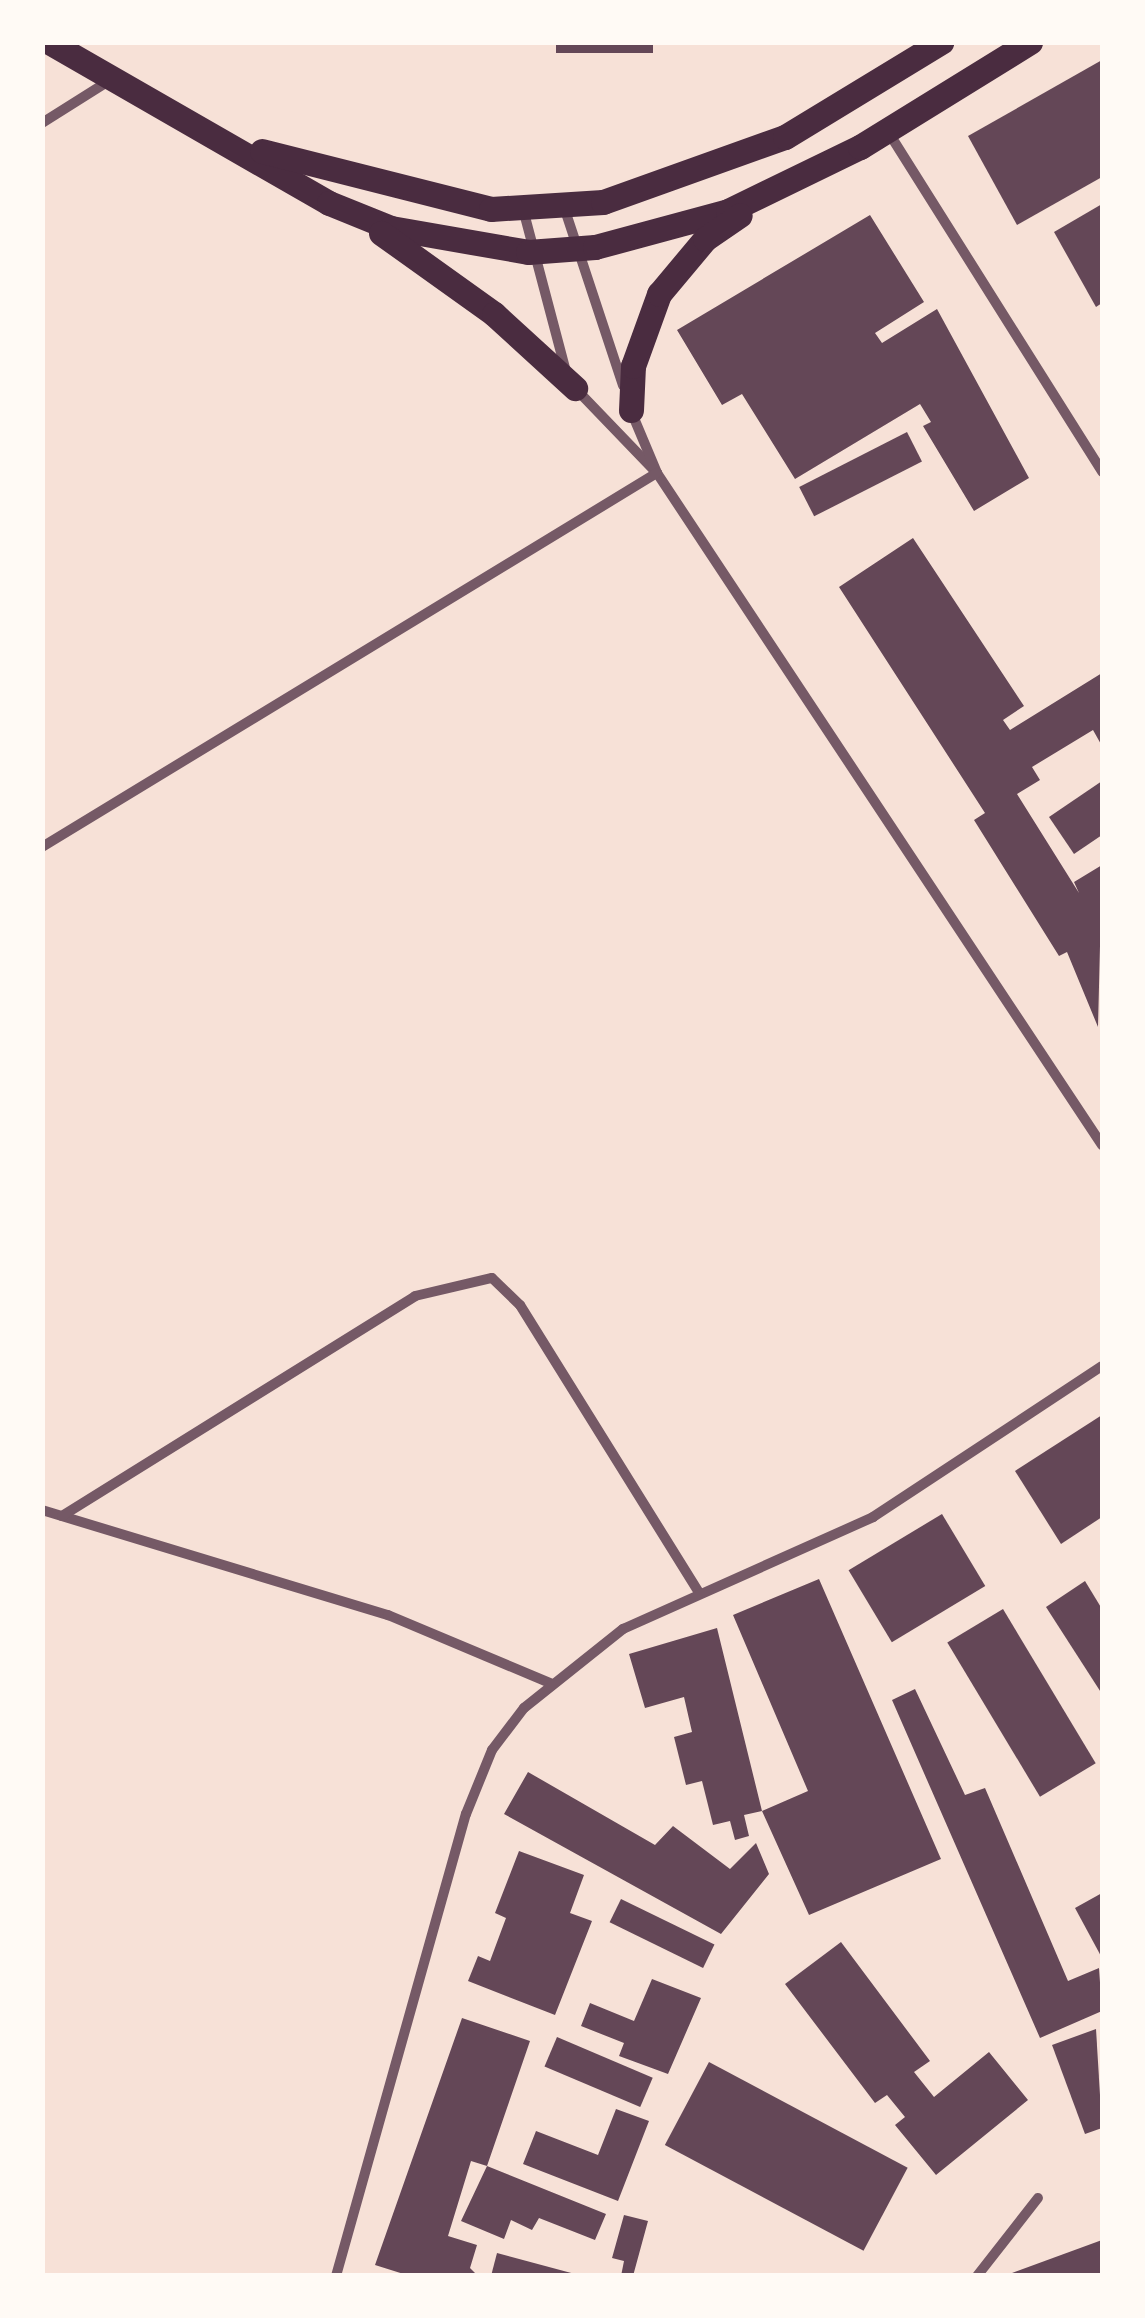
<!DOCTYPE html>
<html>
<head>
<meta charset="utf-8">
<style>
	body { margin:0 }
	#map { position:relative; width:1145px; height:2318px; overflow:hidden; background:#f7e1d7; font-family:"Noto Sans",sans-serif }
	div>[style] { position:absolute }
	.building>* { inset:0; background:#644757; transform-origin:0 0 }
	.minor>* { height:10px; margin:-5px; padding:0 5px; transform-origin:5px; border-radius:5px; background:#755966 }
	.primary>* { height:25px; margin:-12.5px; padding:0 12.5px; transform-origin:12.5px; border-radius:12.5px; background:#4a2c40 }
	span { translate:-50% -50%; white-space:nowrap; text-align:center; line-height:1.15; -webkit-text-stroke:8px #fffaf5; paint-order:stroke }
	.frame { position:absolute; inset:0; border:45px solid #fffaf5; pointer-events:none }
</style>
</head>
<body>
<div id="map">
	<div class="building">
		<i style="left:556px;top:42px;width:97px;height:11px"></i>
		<i style="clip-path:polygon(1102px 60px,1102px 177px,1017px 225px,968px 136px)"></i>
		<i style="clip-path:polygon(1102px 204px,1102px 303px,1096px 307px,1054px 232px)"></i>
		<i style="clip-path:polygon(870px 215px,924px 302px,875px 333px,882px 343px,937px 309px,1029px 478px,974px 511px,923px 426px,931px 422px,920px 404px,795px 479px,742px 394px,722px 405px,677px 330px)"></i>
		<i style="left:907px;top:432px;width:33px;height:121px;rotate:63deg"></i>
		<i style="clip-path:polygon(913px 538px,1024px 706px,1003px 720px,1010px 730px,1102px 673px,1102px 746px,1093px 730px,1032px 767px,1040px 780px,1017px 794px,1079px 893px,1074px 882px,1102px 865px,1098px 1027px,1067px 952px,1059px 956px,974px 820px,985px 813px,839px 587px)"></i>
		<i style="clip-path:polygon(1102px 781px,1102px 835px,1074px 854px,1049px 817px)"></i>
		<i style="clip-path:polygon(1102px 1415px,1102px 1517px,1061px 1544px,1015px 1471px)"></i>
		<i style="left:942px;top:1514px;width:84px;height:109px;rotate:59deg"></i>
		<i style="clip-path:polygon(819px 1579px,941px 1859px,809px 1915px,762px 1811px,808px 1791px,733px 1615px)"></i>
		<i style="clip-path:polygon(1085px 1581px,1102px 1609px,1102px 1694px,1046px 1607px)"></i>
		<i style="left:1003px;top:1609px;width:180px;height:65px;rotate:59deg"></i>
		<i style="clip-path:polygon(717px 1628px,762px 1811px,744px 1815px,749px 1836px,735px 1840px,730px 1821px,713px 1825px,702px 1781px,686px 1785px,674px 1737px,692px 1732px,684px 1697px,645px 1708px,629px 1654px)"></i>
		<i style="clip-path:polygon(915px 1689px,965px 1795px,985px 1788px,1068px 1981px,1099px 1968px,1102px 2011px,1040px 2038px,892px 1700px)"></i>
		<i style="clip-path:polygon(528px 1772px,655px 1845px,673px 1826px,730px 1869px,756px 1843px,769px 1874px,721px 1934px,504px 1814px)"></i>
		<i style="clip-path:polygon(519px 1851px,584px 1875px,570px 1913px,592px 1921px,555px 2015px,468px 1981px,478px 1956px,490px 1961px,506px 1918px,495px 1913px)"></i>
		<i style="clip-path:polygon(1102px 1893px,1102px 1958px,1075px 1908px)"></i>
		<i style="left:621px;top:1899px;width:104px;height:26px;rotate:26deg"></i>
		<i style="clip-path:polygon(841px 1942px,930px 2061px,914px 2072px,934px 2097px,989px 2052px,1028px 2100px,936px 2175px,895px 2125px,905px 2117px,887px 2095px,875px 2103px,785px 1984px)"></i>
		<i style="clip-path:polygon(652px 1979px,701px 1998px,668px 2074px,619px 2056px,624px 2043px,581px 2026px,590px 2003px,634px 2021px)"></i>
		<i style="clip-path:polygon(462px 2018px,530px 2041px,487px 2166px,471px 2161px,448px 2236px,477px 2245px,470px 2268px,478px 2276px,410px 2276px,375px 2265px)"></i>
		<i style="clip-path:polygon(1096px 2029px,1102px 2128px,1085px 2134px,1052px 2045px)"></i>
		<i style="left:557px;top:2037px;width:104px;height:32px;rotate:23deg"></i>
		<i style="left:709px;top:2062px;width:225px;height:94px;rotate:28deg"></i>
		<i style="clip-path:polygon(616px 2109px,649px 2121px,618px 2201px,523px 2164px,536px 2131px,598px 2155px)"></i>
		<i style="clip-path:polygon(487px 2166px,606px 2214px,595px 2240px,539px 2218px,532px 2230px,511px 2220px,504px 2239px,461px 2221px)"></i>
		<i style="clip-path:polygon(624px 2215px,648px 2221px,633px 2276px,621px 2276px,624px 2261px,612px 2258px)"></i>
		<i style="clip-path:polygon(1102px 2240px,1102px 2276px,1013px 2276px,1012px 2273px)"></i>
		<i style="clip-path:polygon(497px 2253px,575px 2274px,575px 2276px,491px 2276px)"></i>
	</div>
	<div class="minor">
		<i style="left:42px;top:123px;width:83px;rotate:-32.2deg"></i>
		<i style="left:887px;top:130px;width:404px;rotate:57.8deg"></i>
		<i style="left:564px;top:207px;width:188px;rotate:71.7deg"></i>
		<i style="left:523px;top:209px;width:164px;rotate:75.2deg"></i>
		<i style="left:575px;top:388px;width:112px;rotate:46.1deg"></i>
		<i style="left:631px;top:411px;width:67px;rotate:67.2deg"></i>
		<i style="left:657px;top:473px;width:806px;rotate:56.49deg"></i>
		<i style="left:42px;top:847px;width:720px;rotate:-31.31deg"></i>
		<i style="left:42px;top:1510px;width:362px;rotate:16.9deg"></i>
		<i style="left:388px;top:1615px;width:176px;rotate:22.8deg"></i>
		<i style="left:62px;top:1516px;width:416px;rotate:-31.9deg"></i>
		<i style="left:415px;top:1296px;width:79px;rotate:-13.2deg"></i>
		<i style="left:492px;top:1278px;width:39px;rotate:44deg"></i>
		<i style="left:520px;top:1305px;width:337px;rotate:58.1deg"></i>
		<i style="left:336px;top:2276px;width:480px;rotate:-74.3deg"></i>
		<i style="left:466px;top:1814px;width:69px;rotate:-67.9deg"></i>
		<i style="left:492px;top:1750px;width:53px;rotate:-52.7deg"></i>
		<i style="left:524px;top:1708px;width:127px;rotate:-38.6deg"></i>
		<i style="left:623px;top:1629px;width:274px;rotate:-24.1deg"></i>
		<i style="left:873px;top:1517px;width:274px;rotate:-33.4deg"></i>
		<i style="left:977px;top:2276px;width:99px;rotate:-52deg"></i>
	</div>
	<div class="primary">
		<i style="left:49px;top:42px;width:323px;rotate:29.9deg"></i>
		<i style="left:329px;top:203px;width:67px;rotate:22deg"></i>
		<i style="left:391px;top:228px;width:139px;rotate:9.9deg"></i>
		<i style="left:528px;top:252px;width:67px;rotate:-4.3deg"></i>
		<i style="left:595px;top:247px;width:138px;rotate:-15.1deg"></i>
		<i style="left:728px;top:211px;width:147px;rotate:-25.9deg"></i>
		<i style="left:860px;top:147px;width:200px;rotate:-31.7deg"></i>
		<i style="left:262px;top:151px;width:236px;rotate:14.2deg"></i>
		<i style="left:491px;top:209px;width:112px;rotate:-3.6deg"></i>
		<i style="left:603px;top:202px;width:193px;rotate:-19.7deg"></i>
		<i style="left:785px;top:137px;width:183px;rotate:-31.3deg"></i>
		<i style="left:381px;top:233px;width:139px;rotate:35.6deg"></i>
		<i style="left:494px;top:314px;width:110px;rotate:42.4deg"></i>
		<i style="left:631px;top:410px;width:44px;rotate:-87.4deg"></i>
		<i style="left:633px;top:366px;width:77px;rotate:-70.1deg"></i>
		<i style="left:659px;top:294px;width:72px;rotate:-50.1deg"></i>
		<i style="left:705px;top:239px;width:42px;rotate:-34.4deg"></i>
	</div>
	<div class="frame"></div>
</div>
</body>
</html>
